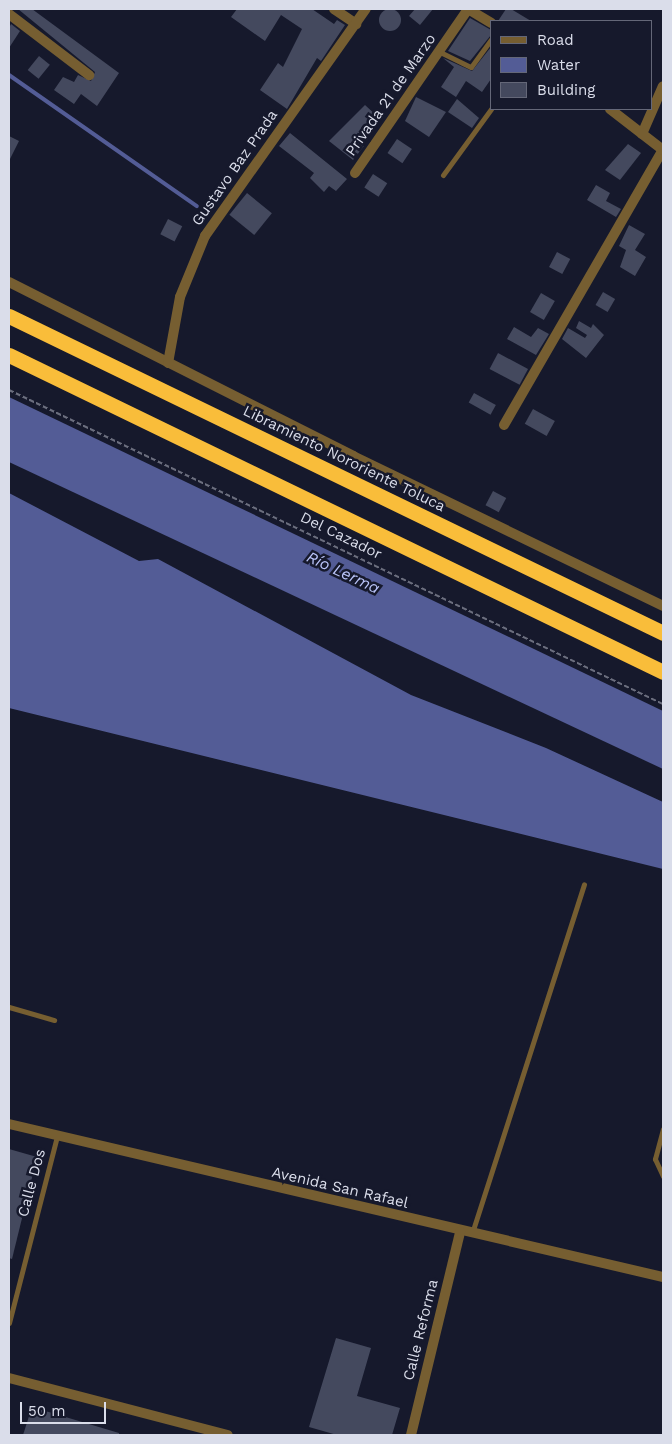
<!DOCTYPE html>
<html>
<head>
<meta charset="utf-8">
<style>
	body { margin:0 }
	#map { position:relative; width:672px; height:1444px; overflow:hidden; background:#16192c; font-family:"Work Sans",sans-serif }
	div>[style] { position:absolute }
	.water>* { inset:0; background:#535c96 }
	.stream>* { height:4px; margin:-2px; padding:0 2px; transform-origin:2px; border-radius:2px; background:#535c96 }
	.building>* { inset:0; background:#44495e; transform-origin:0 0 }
	.round { border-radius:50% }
	.path>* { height:2px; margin-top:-1px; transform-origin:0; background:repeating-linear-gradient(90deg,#6b6e7e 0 5px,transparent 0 7.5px) }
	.lane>* { height:5px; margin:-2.5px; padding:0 2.5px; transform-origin:2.5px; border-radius:2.5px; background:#765e31 }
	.street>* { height:10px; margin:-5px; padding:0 5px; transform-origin:5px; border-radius:5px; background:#765e31 }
	.highway>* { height:15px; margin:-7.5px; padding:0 7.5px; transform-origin:7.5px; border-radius:7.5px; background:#f9bd3a }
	span { translate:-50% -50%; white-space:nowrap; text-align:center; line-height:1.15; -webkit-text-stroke:5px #16192c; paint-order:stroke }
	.street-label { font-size:15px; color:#daddea }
	.water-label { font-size:16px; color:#bac4f8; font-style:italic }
	.frame { position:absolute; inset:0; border:10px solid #daddea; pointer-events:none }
	.legend { position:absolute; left:490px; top:20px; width:162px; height:90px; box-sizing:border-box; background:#16192c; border:1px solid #646778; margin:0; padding:6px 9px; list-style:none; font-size:15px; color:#daddea }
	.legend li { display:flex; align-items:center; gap:10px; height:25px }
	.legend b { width:25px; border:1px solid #646778 }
	.scale { position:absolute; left:20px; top:1402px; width:86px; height:22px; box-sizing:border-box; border:2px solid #daddea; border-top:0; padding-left:6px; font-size:15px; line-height:18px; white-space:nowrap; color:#daddea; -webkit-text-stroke:4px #16192c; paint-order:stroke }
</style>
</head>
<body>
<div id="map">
	<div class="water">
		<i style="clip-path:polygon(9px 397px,663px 711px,663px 769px,9px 462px)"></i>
		<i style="clip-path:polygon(9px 493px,139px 561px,158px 559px,411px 695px,546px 748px,663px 802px,663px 869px,9px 708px)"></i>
	</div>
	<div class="stream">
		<i style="left:9px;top:75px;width:229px;rotate:34.9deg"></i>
	</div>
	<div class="building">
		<i style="clip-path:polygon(18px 9px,32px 9px,119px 73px,97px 106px,81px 94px,74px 104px,54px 90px,63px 77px,74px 82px,78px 75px,91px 81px,95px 72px)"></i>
		<i style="clip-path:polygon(237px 9px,312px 9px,334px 24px,337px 20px,345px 25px,321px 61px,317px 58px,287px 109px,260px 90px,278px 63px,283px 67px,302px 29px,281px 15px,265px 41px,231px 17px)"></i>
		<i style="clip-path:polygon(415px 9px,433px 9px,420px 25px,409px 16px)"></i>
		<i style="clip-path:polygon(506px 9px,511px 9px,531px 21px,498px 21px)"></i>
		<i class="round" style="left:379px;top:9px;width:22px;height:22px"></i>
		<i style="clip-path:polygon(470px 18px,491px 30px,491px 35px,470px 61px,448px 51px)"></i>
		<i style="clip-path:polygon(11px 24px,20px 31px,9px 48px,9px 28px)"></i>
		<i style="clip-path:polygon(491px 47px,491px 79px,482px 92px,466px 81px,456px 97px,441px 87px,454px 67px,443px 58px,472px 71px)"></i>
		<i style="left:39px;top:56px;width:14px;height:18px;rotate:39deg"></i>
		<i style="clip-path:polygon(416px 97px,446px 112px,429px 137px,405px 121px)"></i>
		<i style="clip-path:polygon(457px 99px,479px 118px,472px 128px,448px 112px)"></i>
		<i style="clip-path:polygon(365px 105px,379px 118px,358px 142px,364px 146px,353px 160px,329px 141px)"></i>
		<i style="clip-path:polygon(290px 133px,347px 179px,336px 191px,329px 186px,324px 192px,310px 178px,314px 173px,279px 146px)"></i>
		<i style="clip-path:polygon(9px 136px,19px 141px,9px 161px)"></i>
		<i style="left:397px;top:139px;width:18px;height:17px;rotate:34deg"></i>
		<i style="clip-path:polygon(628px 144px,641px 153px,620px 180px,605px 170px)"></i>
		<i style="left:373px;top:174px;width:17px;height:16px;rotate:33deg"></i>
		<i style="clip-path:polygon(596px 185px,610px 193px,606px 201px,621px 209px,616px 217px,587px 200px)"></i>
		<i style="left:247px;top:193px;width:32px;height:28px;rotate:39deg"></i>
		<i style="left:168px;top:219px;width:16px;height:17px;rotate:27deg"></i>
		<i style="clip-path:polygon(629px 225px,645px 234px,635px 250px,646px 257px,635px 276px,620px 267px,626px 250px,619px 246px)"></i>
		<i style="left:557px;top:252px;width:15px;height:17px;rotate:28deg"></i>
		<i style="left:603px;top:292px;width:14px;height:15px;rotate:30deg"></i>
		<i style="left:541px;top:293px;width:16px;height:22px;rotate:30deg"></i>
		<i style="clip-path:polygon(579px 321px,591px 328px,593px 324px,604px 335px,586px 358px,562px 339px,568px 328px,585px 338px,587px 335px,576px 328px)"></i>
		<i style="clip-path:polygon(514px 327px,531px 337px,538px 328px,549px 334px,536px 355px,507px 339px)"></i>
		<i style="left:498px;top:353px;width:34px;height:18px;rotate:28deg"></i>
		<i style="left:474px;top:393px;width:25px;height:11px;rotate:29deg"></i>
		<i style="left:533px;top:409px;width:25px;height:17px;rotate:29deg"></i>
		<i style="left:493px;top:491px;width:15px;height:16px;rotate:28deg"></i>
		<i style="clip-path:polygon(9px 1149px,37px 1157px,12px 1259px,9px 1258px)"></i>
		<i style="clip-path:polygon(336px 1338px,371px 1348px,357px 1396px,400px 1408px,392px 1435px,337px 1435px,309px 1427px)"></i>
		<i style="clip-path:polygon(32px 1407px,119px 1433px,119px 1435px,23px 1435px)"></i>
	</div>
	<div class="path">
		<i style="left:9px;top:390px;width:725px;rotate:25.65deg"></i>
	</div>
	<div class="lane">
		<i style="left:440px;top:52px;width:34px;rotate:26deg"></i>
		<i style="left:471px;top:67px;width:34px;rotate:-54deg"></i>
		<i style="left:443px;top:175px;width:82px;rotate:-54deg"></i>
		<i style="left:9px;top:1007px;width:47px;rotate:16.1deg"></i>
		<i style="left:663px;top:1129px;width:31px;rotate:105deg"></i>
		<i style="left:655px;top:1159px;width:19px;rotate:65deg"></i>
		<i style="left:473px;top:1230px;width:363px;rotate:-72.2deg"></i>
		<i style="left:9px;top:1323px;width:193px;rotate:-75.6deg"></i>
	</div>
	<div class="street">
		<i style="left:334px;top:9px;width:27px;rotate:34deg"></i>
		<i style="left:468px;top:9px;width:27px;rotate:31deg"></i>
		<i style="left:9px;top:14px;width:101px;rotate:37.3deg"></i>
		<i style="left:642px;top:134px;width:52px;rotate:-66.4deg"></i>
		<i style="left:355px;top:173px;width:199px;rotate:-55.4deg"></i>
		<i style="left:9px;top:282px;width:386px;rotate:26.8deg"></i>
		<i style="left:353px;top:456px;width:344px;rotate:25.8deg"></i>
		<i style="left:168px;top:363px;width:67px;rotate:-79.7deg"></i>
		<i style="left:180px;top:297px;width:66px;rotate:-67.7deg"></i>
		<i style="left:205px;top:236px;width:278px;rotate:-54.7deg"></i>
		<i style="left:504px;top:425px;width:318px;rotate:-60deg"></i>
		<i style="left:663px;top:150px;width:67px;rotate:-142.3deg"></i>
		<i style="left:9px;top:1124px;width:672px;rotate:13.17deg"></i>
		<i style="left:9px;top:1378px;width:226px;rotate:14.6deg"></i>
		<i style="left:411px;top:1435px;width:209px;rotate:-76.4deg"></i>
	</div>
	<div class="highway">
		<i style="left:9px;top:316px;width:727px;rotate:25.86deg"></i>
		<i style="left:9px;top:355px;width:727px;rotate:25.86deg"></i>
	</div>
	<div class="street-label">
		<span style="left:391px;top:95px;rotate:-55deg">Privada 21 de Marzo</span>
		<span style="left:235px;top:168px;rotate:-55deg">Gustavo Baz Prada</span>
		<span style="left:344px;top:459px;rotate:26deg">Libramiento Nororiente Toluca</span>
		<span style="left:341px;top:536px;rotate:26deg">Del Cazador</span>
		<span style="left:32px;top:1183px;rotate:-75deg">Calle Dos</span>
		<span style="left:340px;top:1188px;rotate:13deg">Avenida San Rafael</span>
		<span style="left:421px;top:1330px;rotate:-76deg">Calle Reforma</span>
	</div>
	<div class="water-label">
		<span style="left:343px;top:573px;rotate:25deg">Río Lerma</span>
	</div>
	<div class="frame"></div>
	<ul class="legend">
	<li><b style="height:6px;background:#765e31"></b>Road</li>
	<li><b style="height:14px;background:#535c96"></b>Water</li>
	<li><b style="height:14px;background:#44495e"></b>Building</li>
	</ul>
	<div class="scale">50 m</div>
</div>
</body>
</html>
